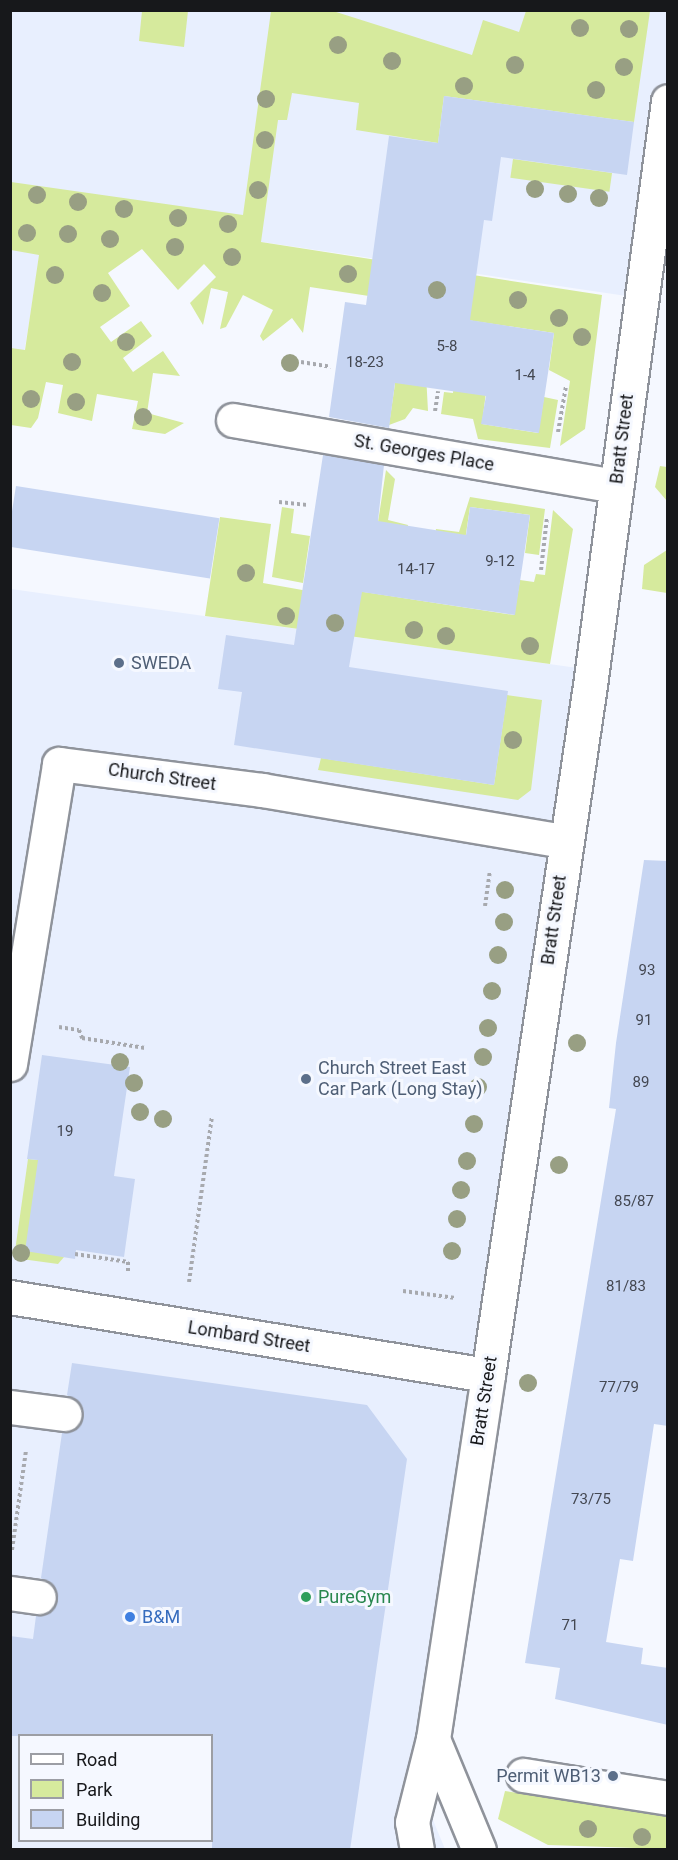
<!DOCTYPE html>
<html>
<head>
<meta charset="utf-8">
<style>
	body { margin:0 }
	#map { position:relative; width:678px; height:1860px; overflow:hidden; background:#f5f8ff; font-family:Roboto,sans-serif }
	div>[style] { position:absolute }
	.built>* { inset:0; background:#e8effe }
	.green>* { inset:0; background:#d6ea9d; transform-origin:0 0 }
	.building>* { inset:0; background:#c7d5f2; transform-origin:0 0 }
	.path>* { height:4px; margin-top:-2px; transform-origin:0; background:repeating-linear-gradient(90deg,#a7a9ae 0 3px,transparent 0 6px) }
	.roads { filter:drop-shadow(2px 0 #8f939b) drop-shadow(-2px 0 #8f939b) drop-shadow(0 2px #8f939b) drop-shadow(0 -2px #8f939b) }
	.minor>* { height:33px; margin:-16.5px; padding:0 16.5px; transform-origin:16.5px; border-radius:16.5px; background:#fff }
	.trees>* { width:18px; height:18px; margin:-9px; border-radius:50%; background:#989f83 }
	.dots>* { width:16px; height:16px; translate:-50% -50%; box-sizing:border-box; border:3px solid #f5f8ff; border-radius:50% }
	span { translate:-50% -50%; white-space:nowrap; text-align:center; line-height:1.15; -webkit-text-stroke:6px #f5f8ff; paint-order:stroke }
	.number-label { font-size:15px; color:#434751 }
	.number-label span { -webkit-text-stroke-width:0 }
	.street-label { font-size:18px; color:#17181b }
	.service-label { font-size:18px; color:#4e5e75 }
	.left { translate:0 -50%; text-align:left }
	.right { translate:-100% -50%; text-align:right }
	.leisure-label { font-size:18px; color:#27864d }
	.shop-label { font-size:18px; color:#366cbe }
	.frame { position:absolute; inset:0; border:12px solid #17181b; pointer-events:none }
	.legend { position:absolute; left:18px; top:1734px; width:195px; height:108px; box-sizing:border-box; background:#f5f8ff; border:2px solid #9c9ea4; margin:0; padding:8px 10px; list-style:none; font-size:18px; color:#17181b }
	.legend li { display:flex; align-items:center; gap:12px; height:30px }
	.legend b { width:30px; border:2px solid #9c9ea4 }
</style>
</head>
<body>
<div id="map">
	<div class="built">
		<i style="clip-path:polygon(11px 11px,667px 11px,667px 101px,640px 298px,47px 210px,11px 435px)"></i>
		<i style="clip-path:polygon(evenodd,11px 589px,592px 670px,433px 1739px,433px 1820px,445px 1849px,11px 1850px,11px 589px,20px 1736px,212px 1736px,212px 1840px,20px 1840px,20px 1736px)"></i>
	</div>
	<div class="green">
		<i style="clip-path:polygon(142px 11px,188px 11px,184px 47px,139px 41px)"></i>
		<i style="clip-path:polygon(271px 11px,333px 11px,472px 55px,483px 20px,519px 32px,526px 11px,650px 11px,634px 122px,444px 96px,438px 143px,356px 130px,359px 103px,292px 93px,287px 120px,278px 120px,261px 242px,602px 295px,585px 429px,560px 446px,570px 381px,549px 370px,554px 333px,381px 307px,382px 298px,310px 287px,303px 333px,292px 318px,263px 341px,260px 336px,273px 310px,243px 295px,226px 327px,220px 329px,228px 292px,211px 288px,203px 325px,190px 303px,216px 277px,204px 264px,178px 290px,142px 249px,108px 273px,130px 306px,100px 327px,111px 342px,141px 321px,152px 336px,123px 358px,133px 372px,163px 351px,180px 376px,153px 373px,147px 413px,184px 423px,165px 434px,132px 429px,138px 401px,97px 394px,92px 421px,58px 413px,63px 385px,46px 382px,38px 418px,31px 428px,11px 425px,11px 348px,25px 350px,39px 255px,11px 250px,11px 182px,243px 215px)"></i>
		<i style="left:513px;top:159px;width:100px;height:19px;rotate:8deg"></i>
		<i style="clip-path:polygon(397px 370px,426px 374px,428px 411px,413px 408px,405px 419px,389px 425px)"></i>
		<i style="clip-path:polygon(454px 380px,487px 384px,482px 424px,538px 433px,544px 397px,558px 400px,550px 448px,478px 439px,473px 419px,441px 414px,444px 392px,453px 393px)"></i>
		<i style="clip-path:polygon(660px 466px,667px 467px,667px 501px,655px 487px)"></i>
		<i style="clip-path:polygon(386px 470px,395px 479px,388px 520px,408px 525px,405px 539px,376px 535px)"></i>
		<i style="clip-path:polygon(470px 497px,545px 509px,539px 555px,525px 553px,530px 515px,470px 507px,464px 547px,434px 543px,436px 529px,459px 532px)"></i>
		<i style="clip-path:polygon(282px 507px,294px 509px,291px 533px,310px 536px,303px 583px,272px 577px)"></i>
		<i style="clip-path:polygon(553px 510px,573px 529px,550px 664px,205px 616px,220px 517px,271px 524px,263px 583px,336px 596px,338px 588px,514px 615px,520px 580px,534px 582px,536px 574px,545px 575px)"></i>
		<i style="clip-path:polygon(667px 550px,667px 593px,642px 589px,644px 565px)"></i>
		<i style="clip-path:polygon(507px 695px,542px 700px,531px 790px,518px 800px,318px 770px,321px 758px,494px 785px)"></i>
		<i style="clip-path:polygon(28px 1159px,38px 1160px,64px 1257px,58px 1264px,14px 1258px)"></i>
		<i style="clip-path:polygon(505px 1791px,667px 1816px,667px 1849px,548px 1845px,498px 1819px)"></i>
	</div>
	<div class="building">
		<i style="clip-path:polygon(444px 96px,634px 122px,627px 175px,501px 157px,492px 221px,484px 220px,470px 320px,554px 333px,539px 433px,481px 424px,486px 396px,395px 383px,389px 428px,329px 417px,345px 302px,366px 305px,389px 136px,438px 143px)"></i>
		<i style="clip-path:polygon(323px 455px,384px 465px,378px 521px,466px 535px,470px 507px,530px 515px,515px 615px,362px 592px,349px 667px,508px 691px,494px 785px,234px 745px,242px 692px,218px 689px,226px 635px,294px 645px)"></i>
		<i style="left:16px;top:486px;width:206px;height:61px;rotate:9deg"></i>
		<i style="clip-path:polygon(644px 860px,668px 861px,668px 1426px,654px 1424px,633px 1561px,620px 1559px,606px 1642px,643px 1648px,641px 1664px,668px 1668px,668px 1725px,555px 1699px,560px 1668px,525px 1663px,616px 1109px,609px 1108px,616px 1043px)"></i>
		<i style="clip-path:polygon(42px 1055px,130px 1067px,114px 1176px,135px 1179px,124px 1257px,76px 1250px,75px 1259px,25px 1251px,38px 1160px,27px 1159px)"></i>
		<i style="clip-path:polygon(72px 1363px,367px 1405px,407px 1459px,350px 1850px,212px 1850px,212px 1736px,10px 1736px,10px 1636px,33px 1639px,36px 1616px,47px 1614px,57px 1600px,56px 1589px,41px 1578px,62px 1433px,73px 1431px,83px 1417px,82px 1406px,67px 1395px)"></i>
	</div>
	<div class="path">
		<i style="left:301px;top:362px;width:30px;rotate:9deg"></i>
		<i style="left:435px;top:411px;width:20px;rotate:-81deg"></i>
		<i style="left:558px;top:432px;width:47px;rotate:-80.1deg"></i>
		<i style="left:279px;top:502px;width:30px;rotate:6deg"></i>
		<i style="left:541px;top:570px;width:53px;rotate:-83.5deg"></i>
		<i style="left:485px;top:906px;width:35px;rotate:-82deg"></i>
		<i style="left:59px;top:1027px;width:20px;rotate:9deg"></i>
		<i style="left:79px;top:1030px;width:9px;rotate:69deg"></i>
		<i style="left:82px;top:1038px;width:64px;rotate:9deg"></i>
		<i style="left:75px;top:1254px;width:54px;rotate:8.6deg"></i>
		<i style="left:128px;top:1262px;width:10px;rotate:90deg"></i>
		<i style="left:189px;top:1282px;width:167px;rotate:-82.1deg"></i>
		<i style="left:403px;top:1291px;width:53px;rotate:7.5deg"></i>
		<i style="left:12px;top:1550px;width:100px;rotate:-82deg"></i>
	</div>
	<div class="roads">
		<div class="minor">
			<i style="left:233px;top:420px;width:389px;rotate:9.8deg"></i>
			<i style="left:10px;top:1064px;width:304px;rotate:-80.7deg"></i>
			<i style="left:59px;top:764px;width:205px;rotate:7.3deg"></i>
			<i style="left:262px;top:790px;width:307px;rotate:9.6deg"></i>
			<i style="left:10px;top:1297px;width:484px;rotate:9.3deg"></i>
			<i style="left:10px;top:1407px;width:55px;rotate:7.3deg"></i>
			<i style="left:10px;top:1593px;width:29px;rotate:8deg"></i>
			<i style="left:433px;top:1739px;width:120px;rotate:67.5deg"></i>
			<i style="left:523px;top:1775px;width:147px;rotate:9deg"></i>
			<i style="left:417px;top:1850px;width:28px;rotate:-100deg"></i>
			<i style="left:412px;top:1822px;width:86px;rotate:-75.8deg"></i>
			<i style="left:433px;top:1739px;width:368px;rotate:-81.4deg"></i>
			<i style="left:488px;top:1375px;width:697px;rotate:-81.59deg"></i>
			<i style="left:590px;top:685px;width:589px;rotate:-82.39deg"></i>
		</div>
	</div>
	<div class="trees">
		<i style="left:580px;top:28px"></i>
		<i style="left:629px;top:29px"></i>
		<i style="left:338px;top:45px"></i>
		<i style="left:392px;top:61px"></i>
		<i style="left:515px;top:65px"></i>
		<i style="left:624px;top:67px"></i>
		<i style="left:464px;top:86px"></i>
		<i style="left:596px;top:90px"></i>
		<i style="left:266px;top:99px"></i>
		<i style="left:265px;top:140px"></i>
		<i style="left:535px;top:189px"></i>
		<i style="left:258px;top:190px"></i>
		<i style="left:568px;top:194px"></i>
		<i style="left:37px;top:195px"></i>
		<i style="left:599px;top:198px"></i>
		<i style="left:78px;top:202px"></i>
		<i style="left:124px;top:209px"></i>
		<i style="left:178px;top:218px"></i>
		<i style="left:228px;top:224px"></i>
		<i style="left:27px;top:233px"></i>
		<i style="left:68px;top:234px"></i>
		<i style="left:110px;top:239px"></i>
		<i style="left:175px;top:247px"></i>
		<i style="left:232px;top:257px"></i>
		<i style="left:348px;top:274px"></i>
		<i style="left:55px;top:275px"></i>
		<i style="left:437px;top:290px"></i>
		<i style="left:102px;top:293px"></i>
		<i style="left:518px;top:300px"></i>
		<i style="left:559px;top:318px"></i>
		<i style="left:582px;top:337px"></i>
		<i style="left:126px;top:342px"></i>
		<i style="left:72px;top:362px"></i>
		<i style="left:290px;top:363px"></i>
		<i style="left:31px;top:399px"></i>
		<i style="left:76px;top:402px"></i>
		<i style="left:143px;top:417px"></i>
		<i style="left:246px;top:573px"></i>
		<i style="left:286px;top:616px"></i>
		<i style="left:335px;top:623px"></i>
		<i style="left:414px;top:630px"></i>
		<i style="left:446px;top:636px"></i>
		<i style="left:530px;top:646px"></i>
		<i style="left:513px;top:740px"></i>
		<i style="left:505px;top:890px"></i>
		<i style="left:504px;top:922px"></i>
		<i style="left:498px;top:955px"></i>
		<i style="left:492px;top:991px"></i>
		<i style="left:488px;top:1028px"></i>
		<i style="left:577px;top:1043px"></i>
		<i style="left:483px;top:1057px"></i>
		<i style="left:120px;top:1062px"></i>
		<i style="left:134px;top:1083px"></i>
		<i style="left:478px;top:1087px"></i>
		<i style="left:140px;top:1112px"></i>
		<i style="left:163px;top:1119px"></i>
		<i style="left:474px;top:1124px"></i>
		<i style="left:467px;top:1161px"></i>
		<i style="left:559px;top:1165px"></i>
		<i style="left:461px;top:1190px"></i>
		<i style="left:457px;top:1219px"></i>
		<i style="left:452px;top:1251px"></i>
		<i style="left:21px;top:1253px"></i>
		<i style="left:528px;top:1383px"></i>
		<i style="left:588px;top:1829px"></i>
		<i style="left:642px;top:1837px"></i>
	</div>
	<div class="dots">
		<i style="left:119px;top:663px;background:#5c6f8a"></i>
		<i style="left:306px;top:1079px;background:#5c6f8a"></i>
		<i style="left:306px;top:1597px;background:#2e9e5b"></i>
		<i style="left:130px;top:1617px;background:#3f7fe0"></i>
		<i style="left:613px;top:1776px;background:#5c6f8a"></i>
	</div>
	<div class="number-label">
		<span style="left:447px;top:347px">5-8</span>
		<span style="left:365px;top:363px">18-23</span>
		<span style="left:525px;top:376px">1-4</span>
		<span style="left:500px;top:562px">9-12</span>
		<span style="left:416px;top:570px">14-17</span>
		<span style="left:647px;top:971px">93</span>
		<span style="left:644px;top:1021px">91</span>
		<span style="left:641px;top:1083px">89</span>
		<span style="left:65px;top:1132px">19</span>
		<span style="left:634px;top:1202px">85/87</span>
		<span style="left:626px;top:1287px">81/83</span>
		<span style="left:619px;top:1388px">77/79</span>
		<span style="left:591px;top:1500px">73/75</span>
		<span style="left:570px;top:1626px">71</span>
	</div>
	<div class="street-label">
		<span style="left:622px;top:439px;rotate:-83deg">Bratt Street</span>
		<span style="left:424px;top:453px;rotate:10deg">St. Georges Place</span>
		<span style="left:162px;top:777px;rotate:8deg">Church Street</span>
		<span style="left:554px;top:920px;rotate:-82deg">Bratt Street</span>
		<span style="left:249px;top:1337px;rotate:9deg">Lombard Street</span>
		<span style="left:484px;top:1401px;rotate:-81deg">Bratt Street</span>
	</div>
	<div class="service-label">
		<span class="left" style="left:131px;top:663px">SWEDA</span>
		<span class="left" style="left:318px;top:1079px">Church Street East<br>Car Park (Long Stay)</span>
		<span class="right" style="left:601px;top:1776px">Permit WB13</span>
	</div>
	<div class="leisure-label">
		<span class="left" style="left:318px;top:1597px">PureGym</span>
	</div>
	<div class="shop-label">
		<span class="left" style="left:142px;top:1617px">B&amp;M</span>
	</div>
	<div class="frame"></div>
	<ul class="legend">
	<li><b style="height:8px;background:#fff"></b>Road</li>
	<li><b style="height:16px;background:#d6ea9d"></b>Park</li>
	<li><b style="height:16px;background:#c7d5f2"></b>Building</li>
	</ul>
</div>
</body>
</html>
